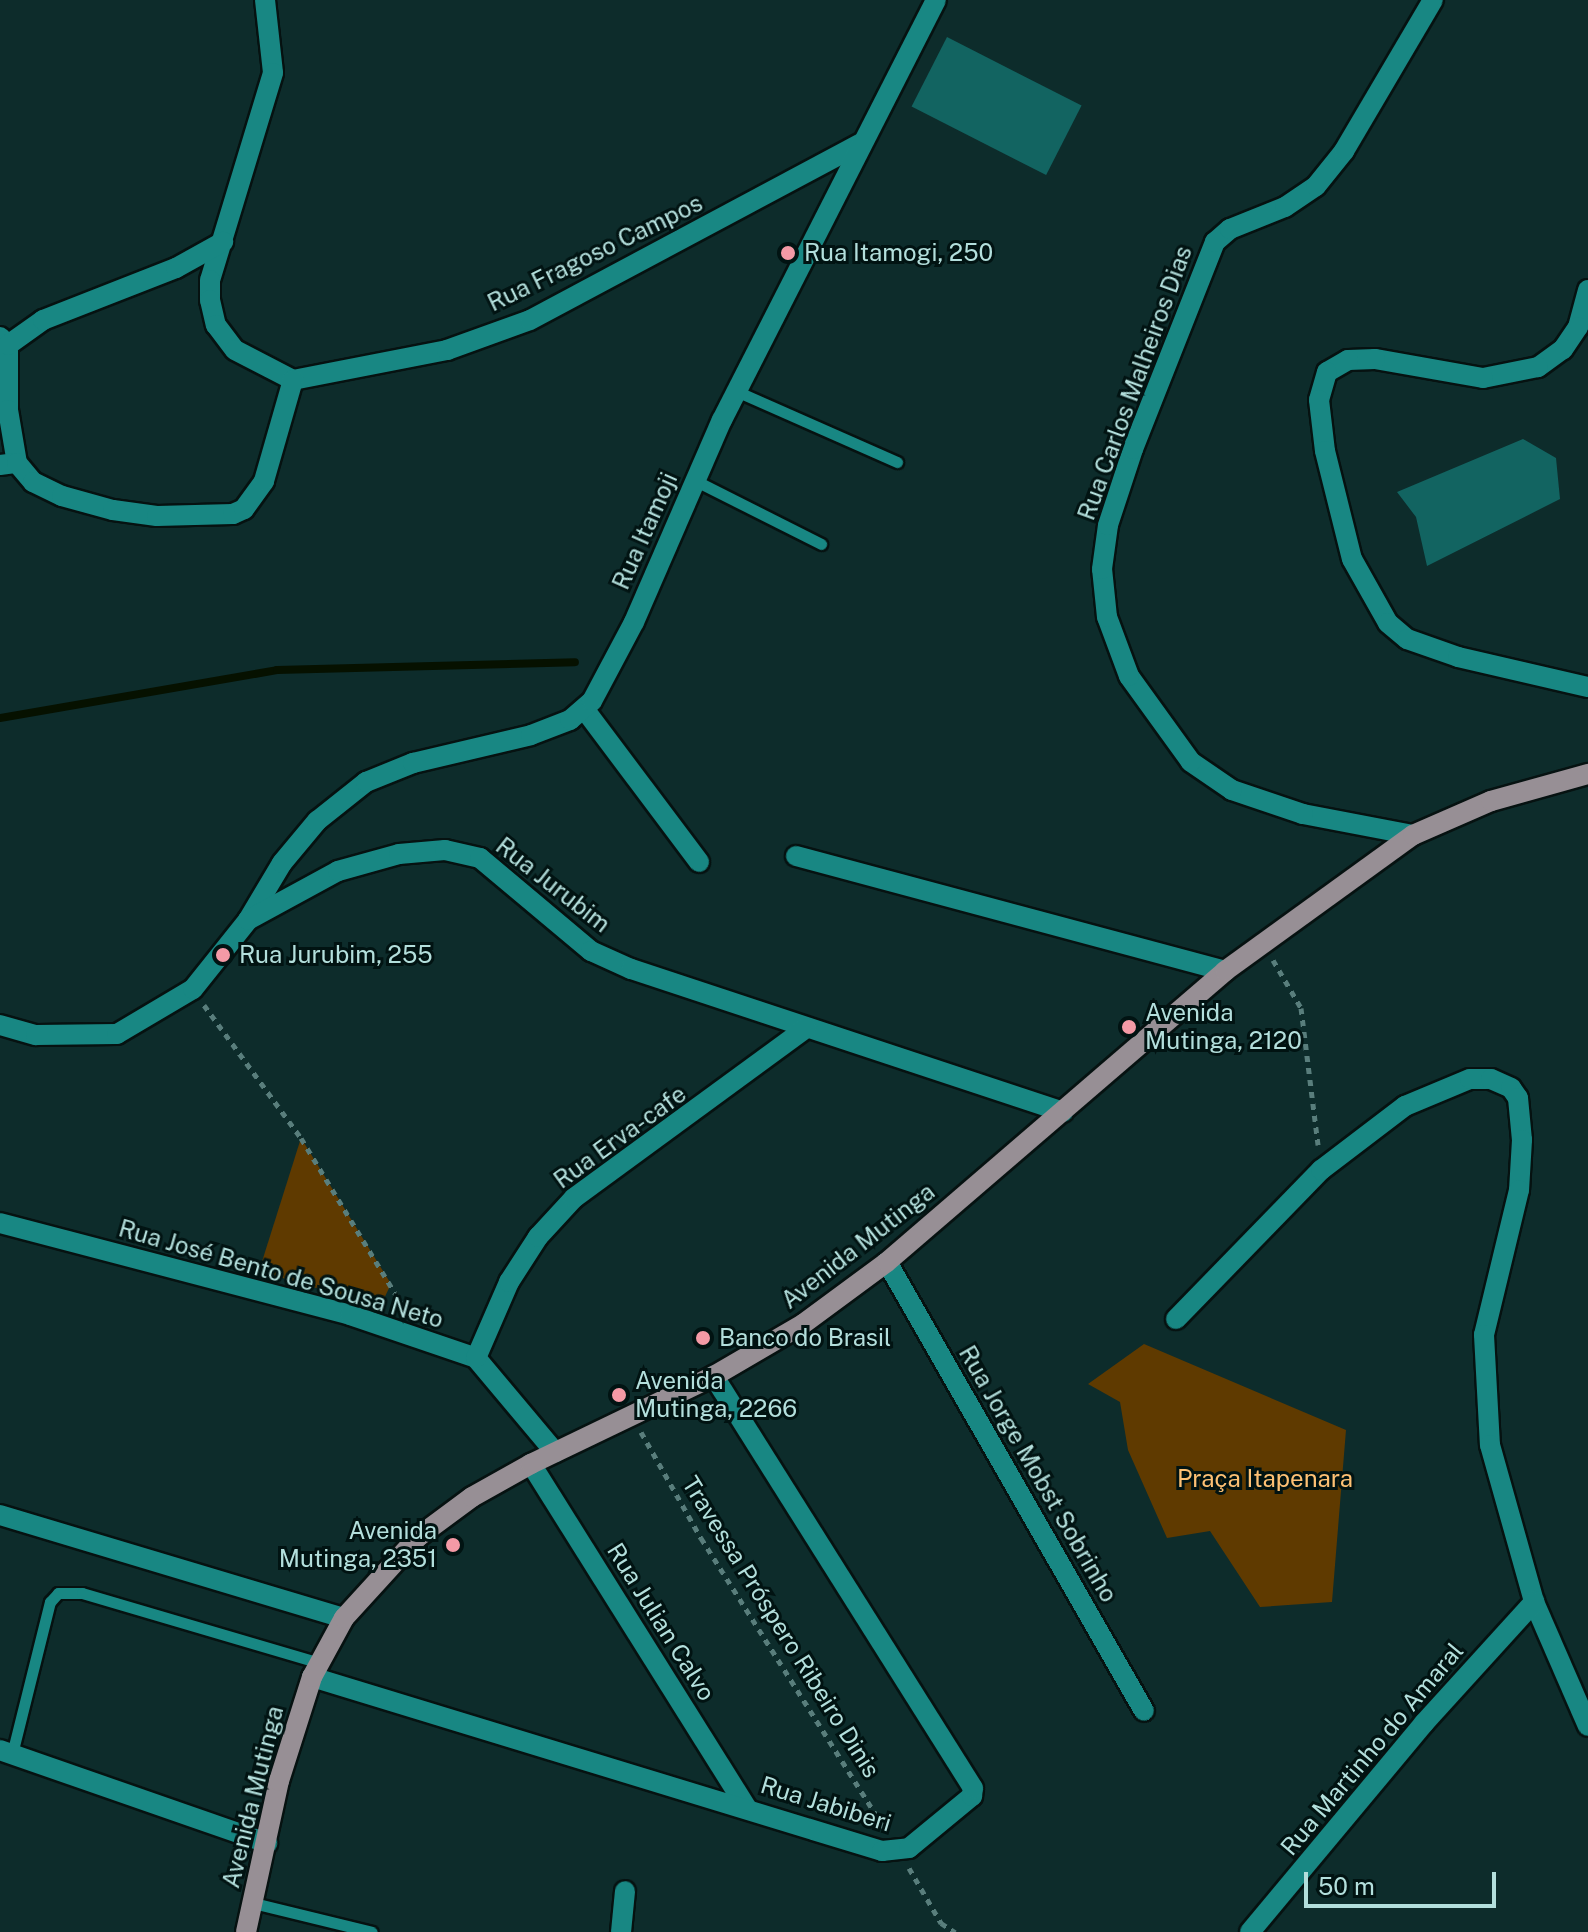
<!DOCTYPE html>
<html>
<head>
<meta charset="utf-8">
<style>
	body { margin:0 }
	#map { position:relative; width:1588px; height:1932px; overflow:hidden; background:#0d2c2b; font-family:"Public Sans",sans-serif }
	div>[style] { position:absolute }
	.green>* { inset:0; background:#5f3a00 }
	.stream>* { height:8px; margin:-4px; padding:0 4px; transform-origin:4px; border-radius:4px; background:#061100 }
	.building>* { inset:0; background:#126461; transform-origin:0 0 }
	.path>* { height:5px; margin-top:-2.5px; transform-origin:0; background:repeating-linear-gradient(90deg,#597e7c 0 6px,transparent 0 12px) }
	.roads { filter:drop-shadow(2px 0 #061211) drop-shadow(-2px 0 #061211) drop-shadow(0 2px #061211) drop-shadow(0 -2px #061211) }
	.service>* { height:11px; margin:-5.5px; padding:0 5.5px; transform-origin:5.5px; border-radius:5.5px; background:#188783 }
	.minor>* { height:20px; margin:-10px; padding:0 10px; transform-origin:10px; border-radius:10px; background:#188783 }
	.primary>* { height:20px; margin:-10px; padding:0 10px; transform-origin:10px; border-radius:10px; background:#978f95 }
	.dots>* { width:22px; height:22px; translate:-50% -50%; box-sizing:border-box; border:4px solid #011312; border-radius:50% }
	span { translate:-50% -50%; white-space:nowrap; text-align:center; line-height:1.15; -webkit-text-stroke:6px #011312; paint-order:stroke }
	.street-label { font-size:24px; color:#b3dfdc }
	.poi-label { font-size:24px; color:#b3dfdc }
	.left { translate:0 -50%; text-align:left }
	.right { translate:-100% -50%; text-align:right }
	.park-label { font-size:24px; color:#fec174 }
	.scale { position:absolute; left:1304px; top:1872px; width:192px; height:36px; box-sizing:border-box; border:4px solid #b3dfdc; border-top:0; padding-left:10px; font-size:24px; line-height:28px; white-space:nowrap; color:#b3dfdc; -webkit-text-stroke:6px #011312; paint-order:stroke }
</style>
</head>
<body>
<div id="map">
	<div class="green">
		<i style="clip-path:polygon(301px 1138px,391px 1284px,380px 1307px,259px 1271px)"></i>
		<i style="clip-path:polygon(1144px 1344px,1346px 1430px,1332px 1602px,1260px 1607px,1210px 1531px,1167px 1538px,1128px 1450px,1120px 1402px,1088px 1384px)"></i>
	</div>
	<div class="stream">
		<i style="left:0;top:718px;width:281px;rotate:-9.8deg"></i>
		<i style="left:277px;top:670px;width:298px;rotate:-1.5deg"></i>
	</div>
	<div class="building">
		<i style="left:947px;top:37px;width:151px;height:78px;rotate:27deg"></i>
		<i style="clip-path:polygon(1523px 439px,1556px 458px,1560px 499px,1427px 566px,1416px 517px,1397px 492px)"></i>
	</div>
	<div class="path">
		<i style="left:1273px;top:960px;width:56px;rotate:59.7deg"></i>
		<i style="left:1301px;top:1008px;width:138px;rotate:82.9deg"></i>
		<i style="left:204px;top:1005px;width:165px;rotate:53.9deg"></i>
		<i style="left:301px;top:1138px;width:201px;rotate:58.8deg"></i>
		<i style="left:641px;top:1432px;width:122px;rotate:60.5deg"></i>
		<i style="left:701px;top:1538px;width:344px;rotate:57.7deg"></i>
		<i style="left:909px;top:1868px;width:64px;rotate:59.8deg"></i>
		<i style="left:941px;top:1923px;width:17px;rotate:33deg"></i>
	</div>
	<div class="roads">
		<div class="service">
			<i style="left:736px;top:391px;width:176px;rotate:23.8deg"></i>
			<i style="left:696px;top:481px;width:140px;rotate:26.7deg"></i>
			<i style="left:12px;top:1754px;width:157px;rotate:-76deg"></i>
			<i style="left:50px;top:1602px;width:12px;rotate:-48deg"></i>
			<i style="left:58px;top:1593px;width:24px"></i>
			<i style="left:82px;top:1593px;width:248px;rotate:16.4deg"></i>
			<i style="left:253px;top:1903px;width:122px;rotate:13.7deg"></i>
		</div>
		<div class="minor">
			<i style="left:265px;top:0;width:73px;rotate:83.7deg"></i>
			<i style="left:273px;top:73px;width:216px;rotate:106.9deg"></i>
			<i style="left:210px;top:280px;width:20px;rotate:90deg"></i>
			<i style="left:210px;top:300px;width:26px;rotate:77deg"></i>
			<i style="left:216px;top:325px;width:31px;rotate:53deg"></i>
			<i style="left:235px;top:350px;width:65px;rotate:27.3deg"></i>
			<i style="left:293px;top:380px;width:157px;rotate:-11deg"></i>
			<i style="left:447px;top:350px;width:88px;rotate:-19.9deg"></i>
			<i style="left:530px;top:320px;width:374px;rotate:-28.1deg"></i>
			<i style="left:1588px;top:290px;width:38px;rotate:105deg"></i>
			<i style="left:1578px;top:327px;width:27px;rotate:124deg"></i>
			<i style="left:1563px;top:349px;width:31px;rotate:144deg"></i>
			<i style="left:1538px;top:367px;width:56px;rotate:168.7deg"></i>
			<i style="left:1483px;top:378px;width:110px;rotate:-170deg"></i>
			<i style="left:1375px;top:359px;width:27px;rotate:178deg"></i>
			<i style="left:1348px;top:360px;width:24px;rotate:150deg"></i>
			<i style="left:1327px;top:372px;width:29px;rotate:106deg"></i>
			<i style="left:1319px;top:400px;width:51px;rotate:83.3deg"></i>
			<i style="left:1325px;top:451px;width:111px;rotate:76deg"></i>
			<i style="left:1352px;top:559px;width:73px;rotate:60.6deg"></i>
			<i style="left:1388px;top:623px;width:25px;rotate:40deg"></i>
			<i style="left:1407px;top:639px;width:54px;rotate:19.4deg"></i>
			<i style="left:1458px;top:657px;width:133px;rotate:13deg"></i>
			<i style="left:0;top:337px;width:11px;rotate:45deg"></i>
			<i style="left:8px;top:345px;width:65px;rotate:90deg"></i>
			<i style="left:8px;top:410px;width:54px;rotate:80.4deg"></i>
			<i style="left:8px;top:345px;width:43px;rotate:-35.5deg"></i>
			<i style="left:43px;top:320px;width:143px;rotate:-21.4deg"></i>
			<i style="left:176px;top:268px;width:54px;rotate:-29deg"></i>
			<i style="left:0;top:465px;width:17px;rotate:-7deg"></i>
			<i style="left:17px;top:463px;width:25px;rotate:50deg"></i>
			<i style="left:33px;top:482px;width:32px;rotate:26deg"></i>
			<i style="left:62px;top:496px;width:53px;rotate:15.4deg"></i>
			<i style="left:113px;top:510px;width:44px;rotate:7.8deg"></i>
			<i style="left:157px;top:516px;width:76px;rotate:-1.5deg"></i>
			<i style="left:233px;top:514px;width:12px;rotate:-24deg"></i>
			<i style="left:244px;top:509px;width:34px;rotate:-54deg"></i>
			<i style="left:264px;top:481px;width:105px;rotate:-74deg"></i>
			<i style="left:585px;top:710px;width:190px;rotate:53.1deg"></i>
			<i style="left:1413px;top:835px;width:112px;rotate:-169.2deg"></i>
			<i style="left:1303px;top:814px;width:75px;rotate:-161.3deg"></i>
			<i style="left:1232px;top:790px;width:50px;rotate:-145.7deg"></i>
			<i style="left:1191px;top:762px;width:106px;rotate:-125.8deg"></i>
			<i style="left:1129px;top:676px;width:63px;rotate:-110.4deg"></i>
			<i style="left:1107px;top:617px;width:48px;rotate:-95.9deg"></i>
			<i style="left:1102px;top:569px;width:44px;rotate:-82.2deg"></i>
			<i style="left:1108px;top:525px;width:80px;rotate:-71.8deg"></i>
			<i style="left:1133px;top:449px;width:223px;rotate:-68.4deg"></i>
			<i style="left:1215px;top:242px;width:20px;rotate:-41deg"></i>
			<i style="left:1230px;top:229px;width:59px;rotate:-21.8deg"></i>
			<i style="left:1285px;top:207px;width:37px;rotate:-34deg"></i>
			<i style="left:1316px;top:186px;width:45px;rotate:-51.3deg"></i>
			<i style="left:1344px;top:151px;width:175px;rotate:-59.5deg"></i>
			<i style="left:796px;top:856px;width:444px;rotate:15deg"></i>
			<i style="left:248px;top:920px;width:66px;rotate:-59.2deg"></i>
			<i style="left:282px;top:863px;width:55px;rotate:-50.2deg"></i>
			<i style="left:317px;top:821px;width:63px;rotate:-38.5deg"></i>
			<i style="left:366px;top:782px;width:51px;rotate:-22deg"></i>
			<i style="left:413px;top:763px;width:121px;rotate:-13.3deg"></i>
			<i style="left:531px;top:735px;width:42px;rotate:-21deg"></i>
			<i style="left:570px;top:720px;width:29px;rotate:-41deg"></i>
			<i style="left:592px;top:701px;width:89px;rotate:-62deg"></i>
			<i style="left:634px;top:622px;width:220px;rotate:-66.5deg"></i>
			<i style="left:722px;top:420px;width:471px;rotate:-63deg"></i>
			<i style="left:0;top:1025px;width:37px;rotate:16deg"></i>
			<i style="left:36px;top:1035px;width:81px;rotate:-0.7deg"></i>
			<i style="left:117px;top:1034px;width:88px;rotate:-30.6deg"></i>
			<i style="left:193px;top:989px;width:88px;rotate:-51.4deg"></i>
			<i style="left:248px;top:920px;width:102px;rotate:-28.6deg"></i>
			<i style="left:338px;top:871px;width:63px;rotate:-15.6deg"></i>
			<i style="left:399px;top:854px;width:46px;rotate:-5deg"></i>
			<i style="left:445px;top:850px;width:36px;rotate:13deg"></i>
			<i style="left:480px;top:858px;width:145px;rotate:40deg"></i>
			<i style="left:591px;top:951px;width:44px;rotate:24.2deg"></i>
			<i style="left:631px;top:969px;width:455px;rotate:18.3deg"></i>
			<i style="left:0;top:1223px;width:362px;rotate:14.7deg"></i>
			<i style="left:350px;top:1315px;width:133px;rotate:18.8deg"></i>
			<i style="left:476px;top:1358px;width:123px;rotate:50deg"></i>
			<i style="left:887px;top:1262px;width:517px;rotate:60.21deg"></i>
			<i style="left:1176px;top:1319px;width:208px;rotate:-45.8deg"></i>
			<i style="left:1321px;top:1170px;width:106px;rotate:-37.3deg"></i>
			<i style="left:1405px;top:1106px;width:70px;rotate:-22.6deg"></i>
			<i style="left:1470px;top:1079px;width:21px"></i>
			<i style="left:1491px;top:1079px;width:22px;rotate:24deg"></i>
			<i style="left:1511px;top:1088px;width:12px;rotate:55deg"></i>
			<i style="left:1518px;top:1098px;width:42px;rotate:84.6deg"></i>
			<i style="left:1522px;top:1140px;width:50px;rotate:93.4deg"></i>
			<i style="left:1519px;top:1190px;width:149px;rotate:103.6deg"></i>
			<i style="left:1484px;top:1335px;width:110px;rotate:86.9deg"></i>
			<i style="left:1490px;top:1445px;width:163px;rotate:74.3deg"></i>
			<i style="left:1534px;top:1602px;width:135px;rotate:66.5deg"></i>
			<i style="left:476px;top:1358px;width:83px;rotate:-66.5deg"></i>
			<i style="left:509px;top:1282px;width:54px;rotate:-57.2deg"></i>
			<i style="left:538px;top:1237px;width:53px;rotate:-47.3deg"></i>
			<i style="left:574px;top:1198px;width:288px;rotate:-36.2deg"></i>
			<i style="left:531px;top:1464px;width:405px;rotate:57.9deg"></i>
			<i style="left:0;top:1515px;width:359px;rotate:16.7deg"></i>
			<i style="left:312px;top:1677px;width:596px;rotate:16.98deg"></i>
			<i style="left:882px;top:1851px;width:27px;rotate:-6deg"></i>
			<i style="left:909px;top:1848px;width:82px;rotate:-39.5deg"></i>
			<i style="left:972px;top:1796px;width:8px;rotate:-83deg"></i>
			<i style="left:973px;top:1788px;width:487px;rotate:-122.2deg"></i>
			<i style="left:0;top:1750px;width:283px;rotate:19.2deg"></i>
			<i style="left:621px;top:1932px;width:41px;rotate:-84.4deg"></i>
			<i style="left:1250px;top:1932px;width:272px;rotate:-50.2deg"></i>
			<i style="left:1424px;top:1723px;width:164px;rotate:-47.7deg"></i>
		</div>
		<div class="primary">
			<i style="left:246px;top:1932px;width:155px;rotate:-77.7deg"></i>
			<i style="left:279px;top:1781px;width:109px;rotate:-72.4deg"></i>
			<i style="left:312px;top:1677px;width:67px;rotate:-61.5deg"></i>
			<i style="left:344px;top:1618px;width:110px;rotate:-47.6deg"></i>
			<i style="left:418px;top:1537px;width:67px;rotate:-36.5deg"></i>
			<i style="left:472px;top:1497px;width:68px;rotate:-29.2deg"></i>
			<i style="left:531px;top:1464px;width:203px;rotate:-25.7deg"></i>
			<i style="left:714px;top:1376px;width:103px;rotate:-30.3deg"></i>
			<i style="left:803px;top:1324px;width:104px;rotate:-36.4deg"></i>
			<i style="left:887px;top:1262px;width:446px;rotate:-40.7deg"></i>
			<i style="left:1225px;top:971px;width:232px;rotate:-35.9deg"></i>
			<i style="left:1413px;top:835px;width:85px;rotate:-23.6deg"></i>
			<i style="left:1491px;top:801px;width:101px;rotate:-15.6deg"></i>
		</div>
	</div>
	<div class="dots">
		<i style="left:788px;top:253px;background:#f49aa6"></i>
		<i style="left:223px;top:955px;background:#f49aa6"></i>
		<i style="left:1129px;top:1027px;background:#f49aa6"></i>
		<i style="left:703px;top:1338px;background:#f49aa6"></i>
		<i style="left:619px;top:1395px;background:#f49aa6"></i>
		<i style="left:453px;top:1545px;background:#f49aa6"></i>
	</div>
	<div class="street-label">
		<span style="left:595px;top:253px;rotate:-26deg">Rua Fragoso Campos</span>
		<span style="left:1135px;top:383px;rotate:-70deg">Rua Carlos Malheiros Dias</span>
		<span style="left:645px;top:531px;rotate:-66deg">Rua Itamoji</span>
		<span style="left:553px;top:885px;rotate:38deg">Rua Jurubim</span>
		<span style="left:620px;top:1137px;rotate:-36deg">Rua Erva-cafe</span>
		<span style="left:858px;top:1246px;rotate:-38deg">Avenida Mutinga</span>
		<span style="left:281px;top:1274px;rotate:16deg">Rua José Bento de Sousa Neto</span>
		<span style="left:1038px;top:1474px;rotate:60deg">Rua Jorge Mobst Sobrinho</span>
		<span style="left:661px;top:1622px;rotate:58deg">Rua Julian Calvo</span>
		<span style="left:781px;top:1627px;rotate:58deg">Travessa Próspero Ribeiro Dinis</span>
		<span style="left:1372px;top:1749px;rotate:-50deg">Rua Martinho do Amaral</span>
		<span style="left:253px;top:1797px;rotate:-76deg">Avenida Mutinga</span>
		<span style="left:826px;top:1804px;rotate:17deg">Rua Jabiberi</span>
	</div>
	<div class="poi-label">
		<span class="left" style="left:804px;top:253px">Rua Itamogi, 250</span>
		<span class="left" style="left:239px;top:955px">Rua Jurubim, 255</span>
		<span class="left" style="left:1145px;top:1027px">Avenida<br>Mutinga, 2120</span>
		<span class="left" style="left:719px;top:1338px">Banco do Brasil</span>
		<span class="left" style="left:635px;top:1395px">Avenida<br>Mutinga, 2266</span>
		<span class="right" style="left:437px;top:1545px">Avenida<br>Mutinga, 2351</span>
	</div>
	<div class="park-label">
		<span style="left:1265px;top:1479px">Praça Itapenara</span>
	</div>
	<div class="scale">50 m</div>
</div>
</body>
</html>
